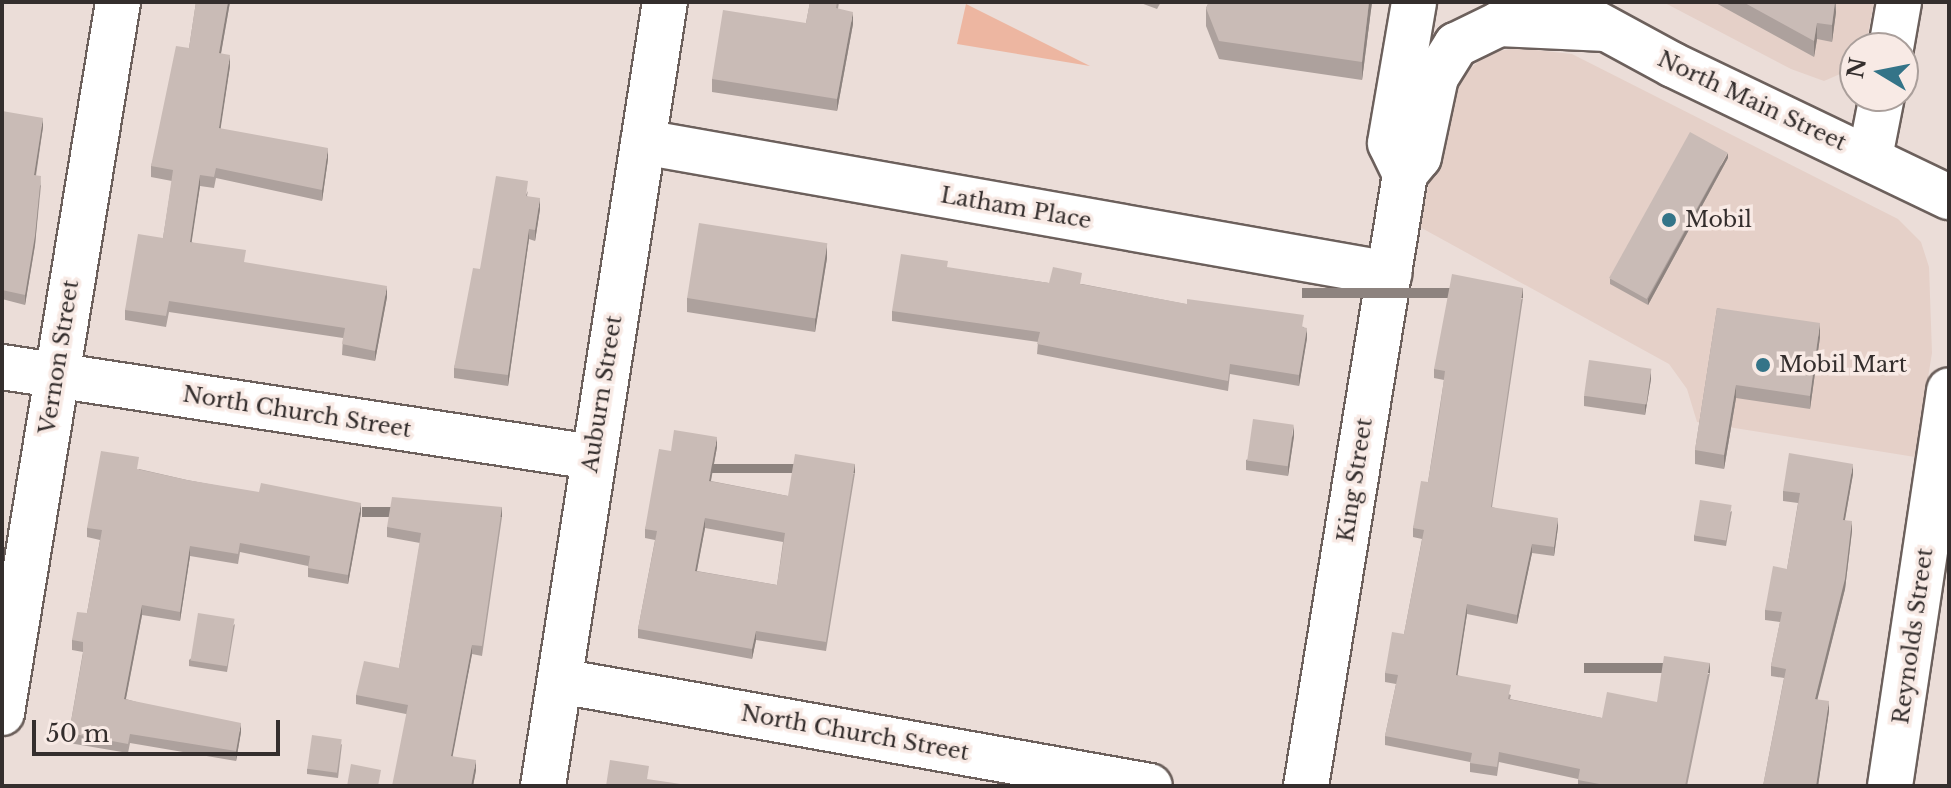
<!DOCTYPE html>
<html>
<head>
<meta charset="utf-8">
<style>
	body { margin:0 }
	#map { position:relative; width:1951px; height:788px; overflow:hidden; background:#ebddd8; font-family:"Libre Baskerville",serif }
	div>[style] { position:absolute }
	.built>* { inset:0; background:#e5d0c8 }
	.green>* { inset:0; background:#edb6a1 }
	.roads { filter:drop-shadow(2px 0 #6c605c) drop-shadow(-2px 0 #6c605c) drop-shadow(0 2px #6c605c) drop-shadow(0 -2px #6c605c) }
	.minor>* { height:44px; margin:-22px; padding:0 22px; transform-origin:22px; border-radius:22px; background:#fff }
	.major>* { height:44px; margin:-22px; padding:0 22px; transform-origin:22px; border-radius:22px; background:#fff }
	.wall>* { inset:0; background:#ada19d }
	.shaded-wall>* { inset:0; background:#8d837f; transform-origin:0 0 }
	.building>* { inset:0; background:#c9bbb6; transform-origin:0 0 }
	.dots>* { width:22px; height:22px; translate:-50% -50%; box-sizing:border-box; border:4px solid #f8eae5; border-radius:50% }
	span { translate:-50% -50%; white-space:nowrap; text-align:center; line-height:1.15; -webkit-text-stroke:7px #f8eae5; paint-order:stroke }
	.street-label { font-size:22px; color:#342e2d }
	.poi-label { font-size:22px; color:#342e2d }
	.left { translate:0 -50%; text-align:left }
	.frame { position:absolute; inset:0; border:4px solid #342e2d; pointer-events:none }
	.north { position:absolute; left:1839px; top:32px; width:80px; height:80px; box-sizing:border-box; background:#f8eae5; border:2px solid #aa9f9b; border-radius:50%; rotate:280deg; font-size:22px; font-weight:700; line-height:32px; text-align:center; color:#342e2d }
	.north::after { content:''; display:block; margin:auto; width:28px; height:36px; background:#347488; clip-path:polygon(50% 0,100% 100%,50% 72%,0 100%) }
	.scale { position:absolute; left:32px; top:720px; width:248px; height:36px; box-sizing:border-box; border:4px solid #342e2d; border-top:0; padding-left:10px; font-size:24px; line-height:28px; white-space:nowrap; color:#342e2d; -webkit-text-stroke:6px #f8eae5; paint-order:stroke }
</style>
</head>
<body>
<div id="map">
	<div class="built">
		<i style="clip-path:polygon(1663px 2px,1874px 2px,1866px 45px,1855px 48px,1854px 68px,1824px 81px,1791px 69px)"></i>
		<i style="clip-path:polygon(1516px 48px,1572px 54px,1898px 219px,1921px 242px,1929px 267px,1932px 353px,1915px 457px,1697px 422px,1687px 389px,1669px 364px,1418px 226px,1455px 82px,1488px 53px)"></i>
	</div>
	<div class="green">
		<i style="clip-path:polygon(966px 4px,1090px 66px,957px 44px)"></i>
	</div>
	<div class="roads">
		<div class="minor">
			<i style="left:1891px;top:48px;width:47px;rotate:-80.1deg"></i>
			<i style="left:643px;top:142px;width:758px;rotate:10.03deg"></i>
			<i style="left:1870px;top:157px;width:62px;rotate:-78.9deg"></i>
			<i style="left:1405px;top:174px;width:34px;rotate:-116deg"></i>
			<i style="left:1390px;top:143px;width:143px;rotate:-80.3deg"></i>
			<i style="left:2px;top:367px;width:597px;rotate:8.67deg"></i>
			<i style="left:560px;top:681px;width:599px;rotate:10.09deg"></i>
			<i style="left:2px;top:713px;width:720px;rotate:-80.73deg"></i>
			<i style="left:1306px;top:786px;width:620px;rotate:-80.81deg"></i>
			<i style="left:1405px;top:174px;width:22px;rotate:-51deg"></i>
			<i style="left:1419px;top:157px;width:82px;rotate:-78deg"></i>
			<i style="left:1436px;top:77px;width:38px;rotate:-58deg"></i>
			<i style="left:1456px;top:45px;width:48px;rotate:-26deg"></i>
			<i style="left:1499px;top:24px;width:107px;rotate:2.7deg"></i>
			<i style="left:1890px;top:786px;width:400px;rotate:-81.5deg"></i>
		</div>
		<div class="major">
			<i style="left:1557px;top:2px;width:132px;rotate:28.5deg"></i>
			<i style="left:1673px;top:65px;width:306px;rotate:25.6deg"></i>
			<i style="left:543px;top:786px;width:793px;rotate:-81.16deg"></i>
		</div>
	</div>
	<div class="wall">
		<i style="clip-path:polygon(196px 2px,230px 2px,221px 54px,230px 66px,220px 129px,328px 159px,322px 201px,216px 178px,214px 188px,200px 186px,191px 242px,245px 263px,387px 297px,375px 361px,342px 355px,343px 338px,169px 312px,166px 327px,125px 320px,125px 310px,163px 238px,172px 181px,151px 177px,151px 166px,189px 48px)"></i>
		<i style="clip-path:polygon(810px 2px,839px 2px,838px 9px,853px 24px,837px 111px,712px 92px,712px 79px,806px 23px)"></i>
		<i style="clip-path:polygon(1138px 2px,1161px 2px,1157px 9px)"></i>
		<i style="clip-path:polygon(1209px 2px,1372px 2px,1362px 80px,1219px 59px,1206px 26px,1206px 8px)"></i>
		<i style="clip-path:polygon(1714px 2px,1836px 2px,1836px 12px,1832px 42px,1817px 39px,1814px 57px)"></i>
		<i style="clip-path:polygon(2px 111px,43px 127px,36px 176px,41px 186px,35px 245px,25px 305px,2px 299px)"></i>
		<i style="clip-path:polygon(1728px 158px,1648px 305px,1610px 284px,1610px 279px)"></i>
		<i style="clip-path:polygon(528px 191px,527px 196px,540px 209px,535px 241px,529px 239px,508px 386px,454px 378px,454px 368px,480px 269px)"></i>
		<i style="clip-path:polygon(827px 258px,815px 332px,687px 312px,687px 298px)"></i>
		<i style="clip-path:polygon(948px 268px,1049px 283px,1082px 284px,1304px 327px,1307px 338px,1299px 386px,1230px 374px,1228px 391px,1037px 354px,1038px 342px,892px 321px,892px 311px)"></i>
		<i style="clip-path:polygon(1523px 298px,1492px 507px,1558px 527px,1554px 556px,1532px 553px,1517px 624px,1467px 614px,1457px 675px,1511px 695px,1510px 699px,1602px 718px,1657px 702px,1710px 673px,1687px 786px,1578px 786px,1578px 779px,1499px 762px,1497px 776px,1470px 772px,1470px 762px,1385px 745px,1385px 736px,1396px 684px,1385px 682px,1385px 673px,1404px 634px,1422px 539px,1413px 537px,1413px 528px,1428px 482px,1444px 380px,1434px 378px,1434px 369px)"></i>
		<i style="clip-path:polygon(1717px 308px,1820px 337px,1810px 409px,1736px 398px,1724px 469px,1695px 464px,1695px 450px)"></i>
		<i style="clip-path:polygon(1651px 379px,1645px 415px,1584px 406px,1584px 396px)"></i>
		<i style="clip-path:polygon(1294px 436px,1288px 476px,1246px 470px,1246px 460px)"></i>
		<i style="clip-path:polygon(evenodd,717px 447px,711px 481px,788px 496px,855px 473px,826px 651px,756px 640px,752px 659px,638px 638px,638px 629px,655px 540px,645px 538px,645px 529px,671px 451px,717px 447px,705px 528px,783px 542px,777px 585px,697px 571px,705px 528px)"></i>
		<i style="clip-path:polygon(139px 469px,187px 480px,361px 513px,348px 584px,308px 577px,308px 566px,240px 552px,238px 564px,190px 556px,180px 621px,142px 615px,126px 699px,241px 732px,236px 761px,130px 743px,128px 753px,69px 743px,69px 733px,83px 652px,72px 650px,72px 640px,87px 613px,100px 540px,87px 537px,87px 528px)"></i>
		<i style="clip-path:polygon(1853px 474px,1845px 520px,1852px 531px,1845px 589px,1817px 699px,1829px 711px,1818px 786px,1763px 786px,1784px 678px,1771px 676px,1771px 666px,1780px 622px,1765px 620px,1765px 610px,1787px 569px,1798px 503px,1783px 501px,1783px 491px)"></i>
		<i style="clip-path:polygon(1732px 511px,1726px 546px,1694px 541px,1694px 535px)"></i>
		<i style="clip-path:polygon(502px 517px,482px 656px,472px 654px,452px 756px,476px 770px,473px 786px,406px 714px,356px 704px,356px 695px,399px 668px,420px 543px,387px 537px,387px 527px)"></i>
		<i style="clip-path:polygon(235px 624px,227px 672px,189px 666px,189px 660px)"></i>
		<i style="clip-path:polygon(342px 744px,338px 778px,307px 774px,307px 769px)"></i>
	</div>
	<div class="shaded-wall">
		<i style="clip-path:polygon(228px 2px,230px 2px,219px 64px,219px 53px)"></i>
		<i style="clip-path:polygon(1369px 2px,1372px 2px,1362px 80px,1362px 62px)"></i>
		<i style="clip-path:polygon(1835px 2px,1836px 12px,1832px 42px,1832px 25px)"></i>
		<i style="clip-path:polygon(853px 12px,853px 24px,837px 111px,837px 99px)"></i>
		<i style="clip-path:polygon(1817px 23px,1817px 39px,1814px 57px,1814px 41px)"></i>
		<i style="clip-path:polygon(230px 55px,230px 66px,219px 139px,219px 128px)"></i>
		<i style="clip-path:polygon(43px 118px,43px 127px,34px 185px,34px 175px)"></i>
		<i style="clip-path:polygon(328px 148px,328px 159px,322px 201px,322px 190px)"></i>
		<i style="clip-path:polygon(1728px 153px,1728px 158px,1648px 305px,1648px 299px)"></i>
		<i style="clip-path:polygon(200px 175px,200px 186px,190px 253px,190px 242px)"></i>
		<i style="clip-path:polygon(41px 176px,35px 245px,25px 305px,25px 295px)"></i>
		<i style="clip-path:polygon(540px 198px,540px 209px,535px 241px,535px 230px)"></i>
		<i style="clip-path:polygon(529px 229px,529px 239px,508px 386px,508px 375px)"></i>
		<i style="clip-path:polygon(827px 243px,827px 258px,815px 332px,815px 318px)"></i>
		<i style="clip-path:polygon(387px 286px,387px 297px,375px 361px,375px 351px)"></i>
		<i style="left:1523px;top:288px;width:10px;height:221px;rotate:90deg"></i>
		<i style="clip-path:polygon(1820px 323px,1820px 337px,1810px 409px,1810px 396px)"></i>
		<i style="clip-path:polygon(1307px 328px,1307px 338px,1299px 386px,1299px 375px)"></i>
		<i style="clip-path:polygon(1651px 369px,1651px 379px,1645px 415px,1645px 405px)"></i>
		<i style="clip-path:polygon(1736px 385px,1736px 398px,1724px 469px,1724px 455px)"></i>
		<i style="clip-path:polygon(1294px 425px,1294px 436px,1288px 476px,1288px 466px)"></i>
		<i style="clip-path:polygon(717px 437px,717px 447px,709px 490px,709px 481px)"></i>
		<i style="left:855px;top:464px;width:9px;height:180px;rotate:90deg"></i>
		<i style="clip-path:polygon(1853px 464px,1853px 474px,1843px 530px,1843px 520px)"></i>
		<i style="clip-path:polygon(361px 503px,361px 513px,348px 584px,348px 575px)"></i>
		<i style="left:502px;top:507px;width:10px;height:140px;rotate:90deg"></i>
		<i style="clip-path:polygon(705px 518px,705px 528px,695px 580px,695px 571px)"></i>
		<i style="clip-path:polygon(1558px 518px,1558px 527px,1554px 556px,1554px 547px)"></i>
		<i style="clip-path:polygon(1852px 521px,1852px 531px,1845px 589px,1815px 709px,1815px 699px)"></i>
		<i style="clip-path:polygon(1532px 544px,1532px 553px,1517px 624px,1517px 615px)"></i>
		<i style="clip-path:polygon(190px 546px,190px 556px,180px 621px,180px 612px)"></i>
		<i style="clip-path:polygon(1467px 604px,1467px 614px,1456px 685px,1456px 675px)"></i>
		<i style="clip-path:polygon(142px 605px,142px 615px,124px 708px,124px 699px)"></i>
		<i style="clip-path:polygon(756px 631px,756px 640px,752px 659px,752px 649px)"></i>
		<i style="clip-path:polygon(472px 645px,472px 654px,451px 765px,451px 756px)"></i>
		<i style="left:1710px;top:663px;width:10px;height:126px;rotate:90deg"></i>
		<i style="clip-path:polygon(1829px 701px,1829px 711px,1818px 786px,1816px 786px)"></i>
		<i style="clip-path:polygon(241px 723px,241px 732px,236px 761px,236px 751px)"></i>
		<i style="clip-path:polygon(476px 760px,476px 770px,473px 786px,471px 786px)"></i>
	</div>
	<div class="building">
		<i style="clip-path:polygon(196px 2px,228px 2px,219px 53px,230px 55px,219px 128px,328px 148px,322px 190px,216px 168px,214px 177px,200px 175px,190px 242px,246px 250px,244px 262px,387px 286px,375px 351px,342px 344px,345px 328px,169px 301px,166px 316px,125px 310px,138px 234px,163px 238px,173px 170px,151px 166px,176px 46px,189px 48px)"></i>
		<i style="clip-path:polygon(810px 2px,837px 2px,836px 8px,853px 12px,837px 99px,712px 79px,723px 10px,806px 23px)"></i>
		<i style="clip-path:polygon(1209px 2px,1369px 2px,1362px 62px,1219px 41px,1206px 8px)"></i>
		<i style="clip-path:polygon(1743px 2px,1835px 2px,1832px 25px,1817px 23px,1814px 41px)"></i>
		<i style="clip-path:polygon(2px 111px,43px 118px,34px 175px,41px 176px,35px 236px,25px 295px,2px 290px)"></i>
		<i style="left:1690px;top:132px;width:43px;height:167px;rotate:29deg"></i>
		<i style="clip-path:polygon(496px 176px,528px 181px,526px 196px,540px 198px,535px 230px,529px 229px,508px 375px,454px 368px,473px 268px,480px 269px)"></i>
		<i style="left:699px;top:223px;width:130px;height:76px;rotate:9deg"></i>
		<i style="clip-path:polygon(901px 254px,948px 261px,947px 267px,1049px 283px,1053px 267px,1082px 273px,1080px 284px,1187px 304px,1187px 299px,1304px 315px,1302px 327px,1307px 328px,1299px 375px,1230px 364px,1228px 381px,1037px 344px,1040px 332px,892px 311px)"></i>
		<i style="clip-path:polygon(1452px 274px,1523px 288px,1491px 507px,1558px 518px,1554px 547px,1532px 544px,1517px 615px,1467px 604px,1456px 675px,1511px 685px,1508px 699px,1602px 718px,1607px 692px,1657px 702px,1664px 656px,1710px 663px,1685px 786px,1610px 786px,1578px 780px,1580px 769px,1499px 752px,1497px 767px,1470px 763px,1472px 753px,1385px 736px,1398px 675px,1385px 673px,1392px 632px,1404px 634px,1424px 530px,1413px 528px,1421px 481px,1428px 482px,1439px 416px,1445px 371px,1434px 369px)"></i>
		<i style="clip-path:polygon(1717px 308px,1820px 323px,1810px 396px,1736px 385px,1724px 455px,1695px 450px)"></i>
		<i style="left:1589px;top:360px;width:63px;height:36px;rotate:8deg"></i>
		<i style="left:1253px;top:419px;width:41px;height:42px;rotate:8deg"></i>
		<i style="clip-path:polygon(evenodd,674px 430px,717px 437px,709px 481px,788px 496px,795px 454px,855px 464px,826px 642px,756px 631px,752px 649px,638px 629px,657px 531px,645px 529px,659px 449px,671px 451px,674px 430px,705px 518px,785px 533px,777px 585px,695px 571px,705px 518px)"></i>
		<i style="clip-path:polygon(101px 451px,139px 457px,137px 469px,187px 480px,259px 492px,261px 483px,361px 503px,348px 575px,308px 568px,310px 556px,240px 543px,238px 554px,190px 546px,180px 612px,142px 605px,124px 699px,241px 723px,236px 751px,130px 734px,128px 744px,69px 733px,83px 654px,83px 642px,72px 640px,77px 612px,87px 613px,102px 530px,87px 528px)"></i>
		<i style="clip-path:polygon(1789px 453px,1853px 464px,1843px 520px,1852px 521px,1845px 579px,1815px 699px,1829px 701px,1816px 786px,1763px 786px,1786px 669px,1771px 666px,1782px 612px,1765px 610px,1773px 566px,1787px 569px,1800px 493px,1783px 491px)"></i>
		<i style="clip-path:polygon(392px 497px,502px 507px,482px 646px,472px 645px,451px 756px,476px 760px,471px 786px,392px 786px,408px 705px,356px 695px,364px 661px,399px 668px,421px 533px,387px 527px)"></i>
		<i style="left:1700px;top:500px;width:32px;height:36px;rotate:9deg"></i>
		<i style="left:198px;top:613px;width:37px;height:48px;rotate:9deg"></i>
		<i style="left:312px;top:735px;width:30px;height:34px;rotate:8deg"></i>
		<i style="clip-path:polygon(610px 760px,649px 766px,647px 779px,694px 786px,606px 786px)"></i>
		<i style="clip-path:polygon(351px 764px,381px 770px,378px 786px,347px 786px)"></i>
	</div>
	<div class="dots">
		<i style="left:1669px;top:220px;background:#347488"></i>
		<i style="left:1763px;top:365px;background:#347488"></i>
	</div>
	<div class="street-label">
		<span style="left:1752px;top:101px;rotate:25deg">North Main Street</span>
		<span style="left:1016px;top:208px;rotate:10deg">Latham Place</span>
		<span style="left:59px;top:357px;rotate:-81deg">Vernon Street</span>
		<span style="left:602px;top:394px;rotate:-81deg">Auburn Street</span>
		<span style="left:297px;top:412px;rotate:9deg">North Church Street</span>
		<span style="left:1355px;top:480px;rotate:-81deg">King Street</span>
		<span style="left:1913px;top:636px;rotate:-82deg">Reynolds Street</span>
		<span style="left:855px;top:733px;rotate:10deg">North Church Street</span>
	</div>
	<div class="poi-label">
		<span class="left" style="left:1685px;top:220px">Mobil</span>
		<span class="left" style="left:1779px;top:365px">Mobil Mart</span>
	</div>
	<div class="frame"></div>
	<div class="north">N</div>
	<div class="scale">50 m</div>
</div>
</body>
</html>
